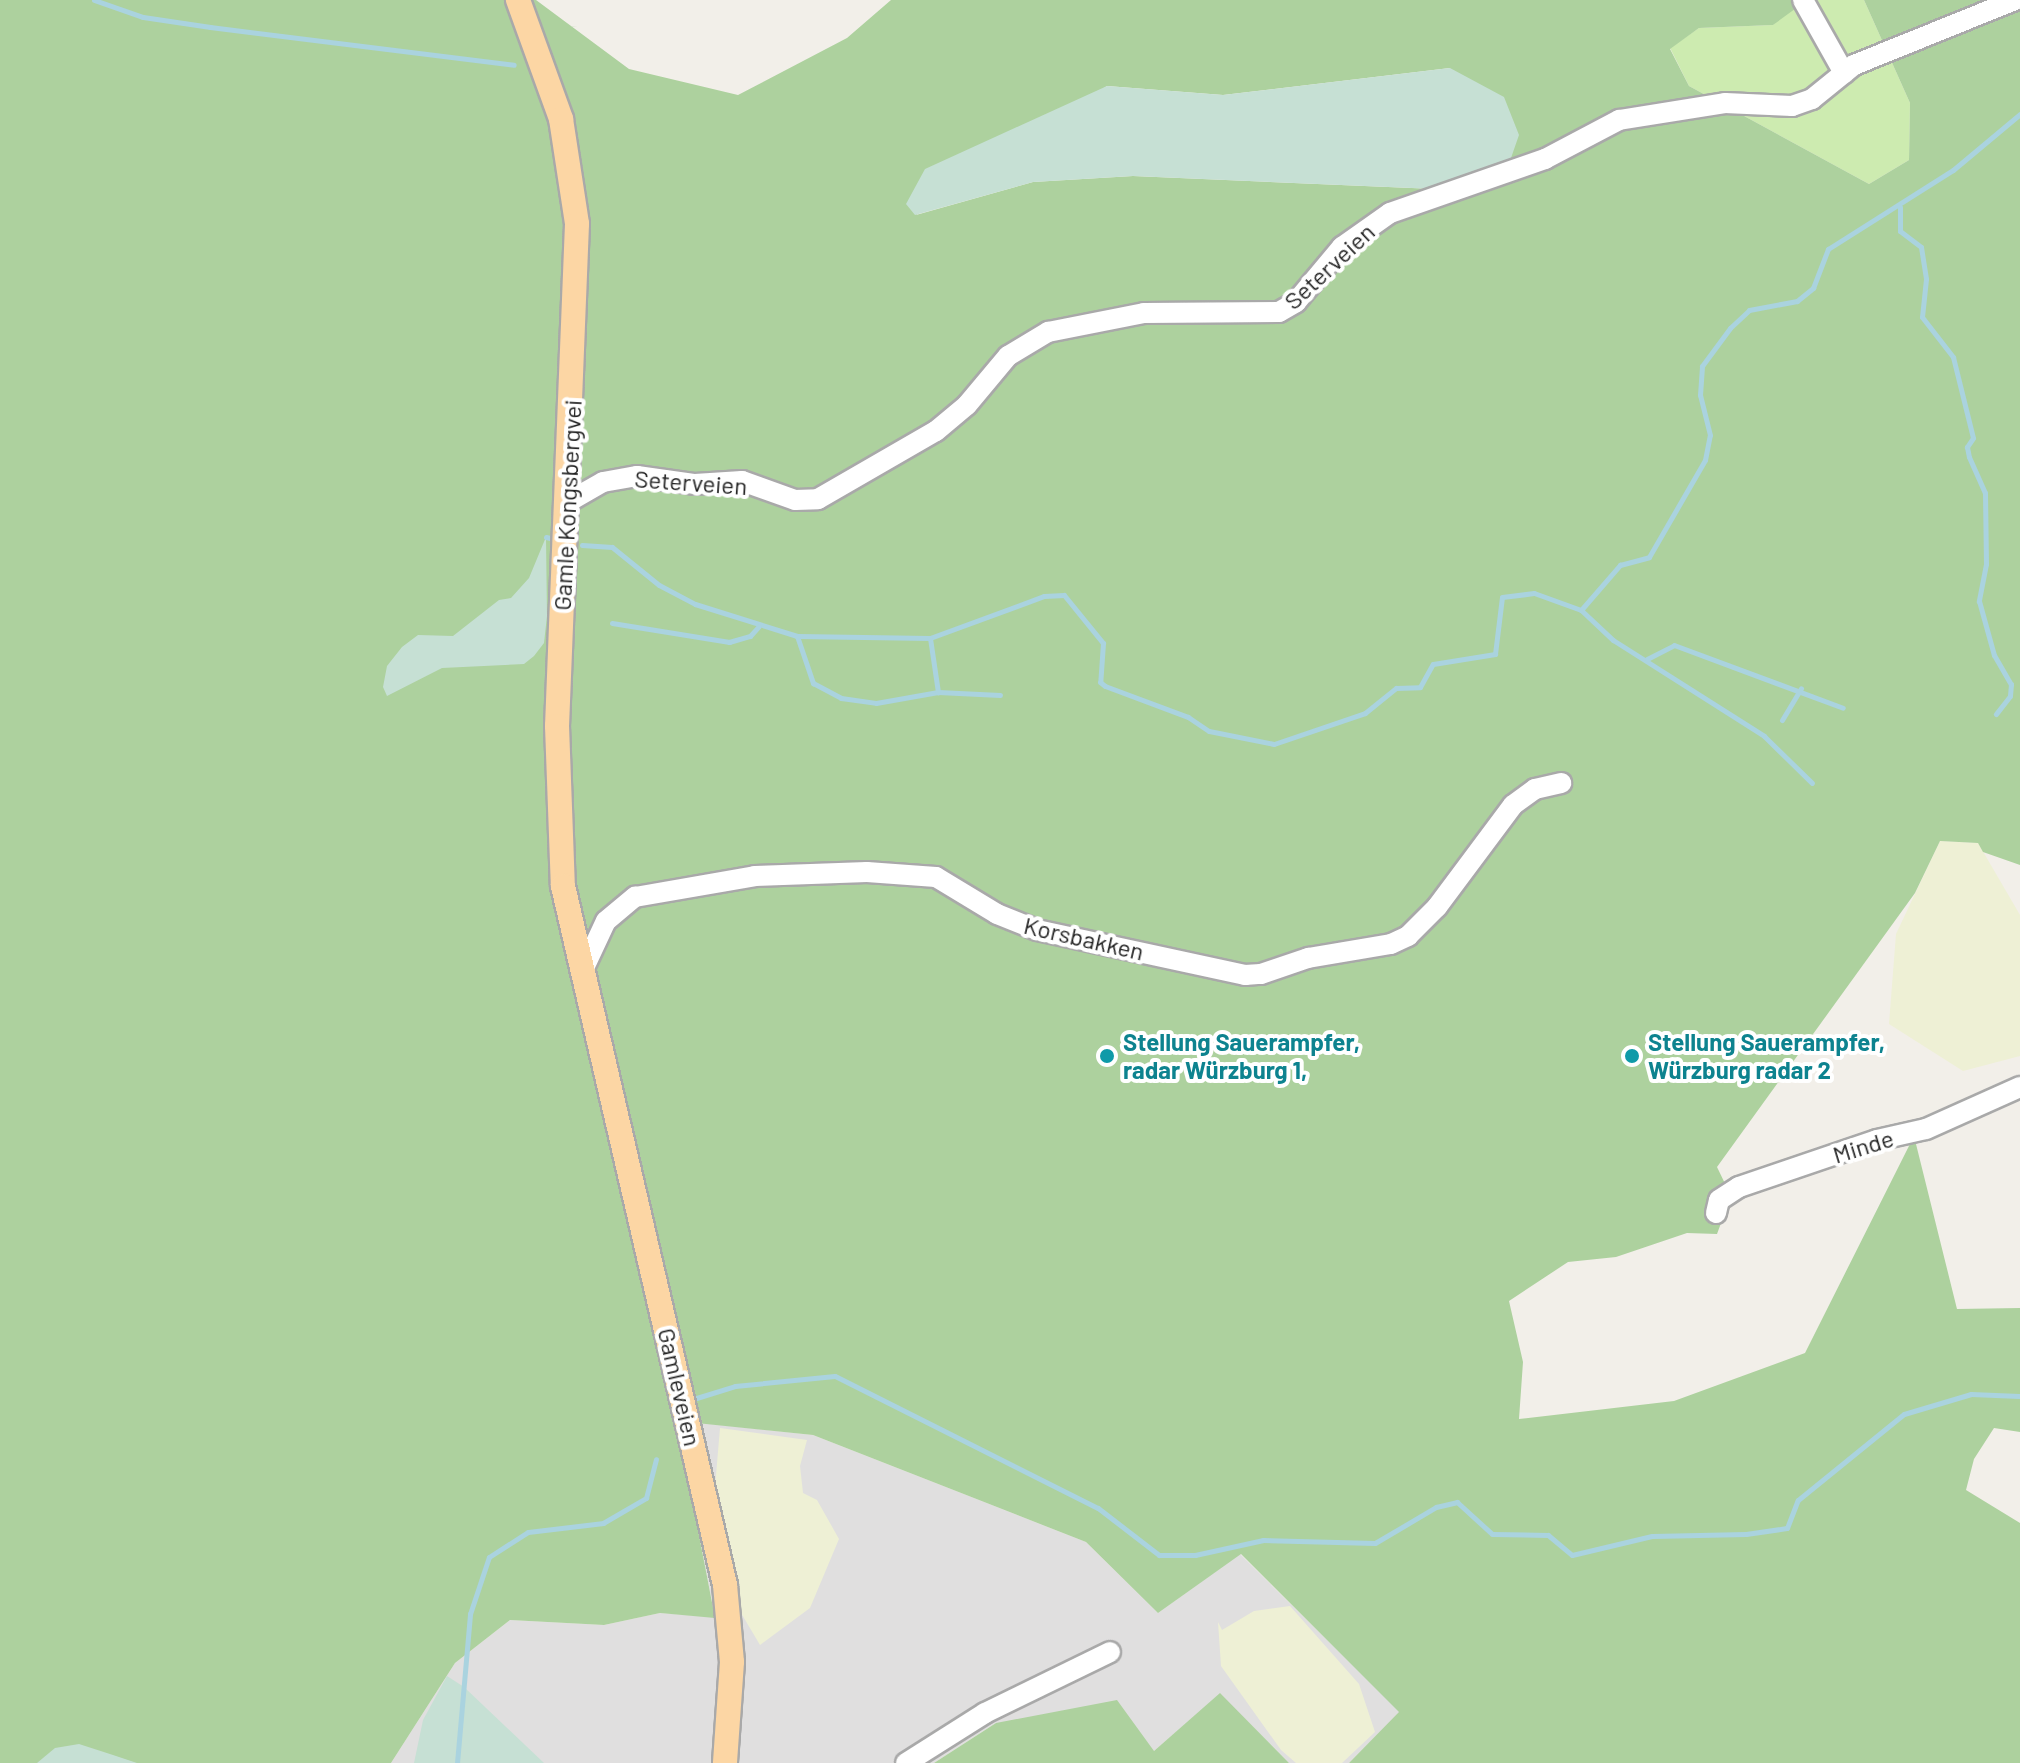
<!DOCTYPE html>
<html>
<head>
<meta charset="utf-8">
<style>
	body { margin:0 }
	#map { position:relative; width:2020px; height:1763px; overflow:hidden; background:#f2efe9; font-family:Barlow,sans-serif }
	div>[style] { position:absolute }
	.residential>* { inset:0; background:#e0dfdf }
	.farmland>* { inset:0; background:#eef0d5 }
	.grass>* { inset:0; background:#cdebb0 }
	.forest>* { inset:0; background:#add19e }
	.wetland>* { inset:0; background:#c6e0d4 }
	.stream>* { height:5px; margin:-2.5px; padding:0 2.5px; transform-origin:2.5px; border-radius:2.5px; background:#aad3df }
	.roads { filter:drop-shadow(2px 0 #a9a9a9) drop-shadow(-2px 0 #a9a9a9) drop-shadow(0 2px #a9a9a9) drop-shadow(0 -2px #a9a9a9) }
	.minor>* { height:20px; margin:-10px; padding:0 10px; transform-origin:10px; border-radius:10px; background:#fff }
	.major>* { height:24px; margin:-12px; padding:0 12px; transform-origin:12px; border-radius:12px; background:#fcd6a4 }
	.dots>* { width:22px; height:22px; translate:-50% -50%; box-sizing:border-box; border:4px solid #fff; border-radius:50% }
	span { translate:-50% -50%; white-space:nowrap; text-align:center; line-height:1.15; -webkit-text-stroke:8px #fff; paint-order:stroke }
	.street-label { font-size:24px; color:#222 }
	.culture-label { font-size:24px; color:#0d838f; font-weight:700 }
	.left { translate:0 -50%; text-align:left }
</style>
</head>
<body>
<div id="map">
	<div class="residential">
		<i style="clip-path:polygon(676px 1420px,813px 1435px,1086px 1542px,1158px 1613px,1240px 1554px,1400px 1712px,1349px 1763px,1289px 1763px,1220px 1694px,1154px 1751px,996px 1723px,934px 1763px,391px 1763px,455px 1663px,510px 1620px,604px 1625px,660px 1613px,715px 1617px)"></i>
	</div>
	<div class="farmland">
		<i style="clip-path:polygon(1940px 841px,1978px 843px,2020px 915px,2020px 1056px,1963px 1071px,1889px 1024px,1896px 934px)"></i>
		<i style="clip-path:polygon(720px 1428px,807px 1440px,800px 1466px,803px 1493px,817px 1500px,839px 1539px,810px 1608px,760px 1645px,728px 1591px,715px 1487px)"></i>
		<i style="clip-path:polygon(1290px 1606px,1359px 1684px,1375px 1732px,1342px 1763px,1296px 1763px,1281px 1750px,1221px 1666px,1218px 1622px,1222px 1630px,1254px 1611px)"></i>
	</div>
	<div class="grass">
		<i style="clip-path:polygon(1795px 0,1864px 0,1910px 103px,1909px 160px,1869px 184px,1689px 86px,1670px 48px,1699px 28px,1773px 25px)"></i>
	</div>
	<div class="forest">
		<i style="clip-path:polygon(evenodd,0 0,536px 0,629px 69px,738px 95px,847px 38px,891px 0,1795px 0,1799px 6px,1773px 25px,1699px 28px,1670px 49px,1689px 86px,1869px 184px,1909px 160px,1910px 103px,1864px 0,2020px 0,2020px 865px,1983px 852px,1978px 843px,1940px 841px,1915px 893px,1717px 1167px,1731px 1196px,1717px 1234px,1687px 1233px,1616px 1257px,1568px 1262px,1509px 1301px,1523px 1362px,1519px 1419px,1674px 1401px,1805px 1353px,1914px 1136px,1957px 1309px,2020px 1308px,2020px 1432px,1994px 1428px,1974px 1459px,1966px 1490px,2020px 1523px,2020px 1763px,1349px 1763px,1399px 1712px,1241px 1554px,1158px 1613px,1086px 1542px,813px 1435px,677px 1421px,715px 1618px,660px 1613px,604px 1625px,510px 1620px,455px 1663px,391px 1763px,0 1763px,0 0,1450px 68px,1459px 190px,1133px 176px,1033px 182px,916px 215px,1107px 86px,1223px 95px,1450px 68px)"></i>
		<i style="clip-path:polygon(1220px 1693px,1289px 1763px,934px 1763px,996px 1723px,1117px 1700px,1154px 1751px)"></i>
	</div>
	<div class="wetland">
		<i style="clip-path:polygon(1450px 68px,1504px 97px,1519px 135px,1503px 181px,1459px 190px,1133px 176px,1033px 182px,915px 215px,906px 204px,925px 169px,1107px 86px,1223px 95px)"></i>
		<i style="clip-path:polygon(546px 537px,547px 616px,544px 643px,534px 656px,524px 664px,442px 668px,387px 696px,383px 687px,387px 666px,402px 647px,418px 635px,453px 636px,499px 600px,511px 598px,529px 578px)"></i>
		<i style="clip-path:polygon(447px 1676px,464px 1687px,544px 1763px,414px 1763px,423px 1720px)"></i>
		<i style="clip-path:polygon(79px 1744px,113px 1755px,137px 1763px,37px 1763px,55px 1748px)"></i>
	</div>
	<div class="stream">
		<i style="left:94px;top:0;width:52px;rotate:19.1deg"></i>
		<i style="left:143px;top:17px;width:68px;rotate:8.5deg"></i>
		<i style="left:210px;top:27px;width:306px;rotate:7.1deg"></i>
		<i style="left:1900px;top:207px;width:24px;rotate:90deg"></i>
		<i style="left:1900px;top:231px;width:26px;rotate:37deg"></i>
		<i style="left:1921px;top:247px;width:32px;rotate:81deg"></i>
		<i style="left:1926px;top:279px;width:38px;rotate:96deg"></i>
		<i style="left:1922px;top:317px;width:51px;rotate:52.2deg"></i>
		<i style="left:1953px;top:357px;width:83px;rotate:76.1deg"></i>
		<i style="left:1973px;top:438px;width:11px;rotate:124deg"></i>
		<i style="left:1967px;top:447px;width:10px;rotate:79deg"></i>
		<i style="left:1969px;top:457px;width:39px;rotate:66deg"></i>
		<i style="left:1985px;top:493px;width:71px;rotate:89.2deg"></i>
		<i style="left:1986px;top:564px;width:38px;rotate:101deg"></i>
		<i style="left:1979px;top:601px;width:56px;rotate:74.5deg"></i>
		<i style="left:1994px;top:655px;width:34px;rotate:60deg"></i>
		<i style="left:2011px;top:684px;width:12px;rotate:95deg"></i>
		<i style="left:2010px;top:696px;width:23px;rotate:128deg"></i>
		<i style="left:546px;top:537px;width:4px;rotate:14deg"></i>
		<i style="left:582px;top:545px;width:30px;rotate:4deg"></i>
		<i style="left:612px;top:547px;width:60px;rotate:39deg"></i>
		<i style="left:659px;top:585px;width:41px;rotate:27.8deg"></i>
		<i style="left:695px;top:604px;width:107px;rotate:17.4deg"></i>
		<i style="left:797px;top:636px;width:133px;rotate:0.9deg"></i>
		<i style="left:930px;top:638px;width:121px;rotate:-20.2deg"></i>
		<i style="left:1044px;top:596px;width:20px;rotate:-3deg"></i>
		<i style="left:1064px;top:595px;width:62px;rotate:50.9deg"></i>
		<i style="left:1103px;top:643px;width:39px;rotate:94deg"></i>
		<i style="left:1100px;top:682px;width:6px;rotate:39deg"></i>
		<i style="left:1105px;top:686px;width:89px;rotate:20.5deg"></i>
		<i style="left:1188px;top:717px;width:25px;rotate:34deg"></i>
		<i style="left:1209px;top:731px;width:66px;rotate:11.3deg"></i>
		<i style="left:1274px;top:744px;width:96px;rotate:-18.8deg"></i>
		<i style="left:1365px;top:713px;width:40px;rotate:-39deg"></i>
		<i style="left:1396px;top:688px;width:24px;rotate:-2deg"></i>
		<i style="left:1420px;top:687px;width:26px;rotate:-61deg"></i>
		<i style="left:1433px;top:664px;width:63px;rotate:-9.2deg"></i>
		<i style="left:1495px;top:654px;width:57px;rotate:-83deg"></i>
		<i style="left:1502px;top:597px;width:32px;rotate:-7deg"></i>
		<i style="left:1534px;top:593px;width:50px;rotate:19.9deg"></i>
		<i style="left:1581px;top:610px;width:44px;rotate:43.2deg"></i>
		<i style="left:1613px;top:640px;width:179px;rotate:32.4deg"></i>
		<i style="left:1764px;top:736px;width:67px;rotate:44.4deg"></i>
		<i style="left:1581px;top:610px;width:60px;rotate:-49.1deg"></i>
		<i style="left:1620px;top:565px;width:30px;rotate:-15deg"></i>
		<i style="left:1649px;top:557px;width:112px;rotate:-60deg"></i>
		<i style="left:1705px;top:460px;width:25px;rotate:-79deg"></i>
		<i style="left:1710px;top:435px;width:41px;rotate:-104deg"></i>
		<i style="left:1700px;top:395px;width:29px;rotate:-86deg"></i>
		<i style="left:1702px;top:366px;width:47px;rotate:-53.6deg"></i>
		<i style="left:1730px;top:328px;width:26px;rotate:-43deg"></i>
		<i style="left:1749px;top:310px;width:49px;rotate:-10.6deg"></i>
		<i style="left:1797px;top:301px;width:21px;rotate:-39deg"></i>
		<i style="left:1813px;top:288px;width:42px;rotate:-69deg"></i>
		<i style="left:1828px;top:249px;width:148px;rotate:-32.3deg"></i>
		<i style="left:1953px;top:170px;width:87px;rotate:-39.9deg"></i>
		<i style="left:612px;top:623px;width:119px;rotate:9.2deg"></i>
		<i style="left:729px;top:642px;width:22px;rotate:-16deg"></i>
		<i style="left:750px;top:636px;width:13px;rotate:-48deg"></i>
		<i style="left:797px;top:636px;width:50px;rotate:71.2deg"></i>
		<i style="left:813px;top:683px;width:32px;rotate:28deg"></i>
		<i style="left:841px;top:698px;width:35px;rotate:8deg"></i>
		<i style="left:876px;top:703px;width:63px;rotate:-10.1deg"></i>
		<i style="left:938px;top:692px;width:62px;rotate:2.8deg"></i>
		<i style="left:930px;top:638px;width:55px;rotate:81.6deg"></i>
		<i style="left:1647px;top:659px;width:30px;rotate:-27deg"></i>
		<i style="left:1674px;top:645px;width:180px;rotate:20.4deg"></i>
		<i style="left:1782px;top:720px;width:37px;rotate:-59deg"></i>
		<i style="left:690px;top:1400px;width:47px;rotate:-17.3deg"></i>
		<i style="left:735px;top:1386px;width:100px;rotate:-5.7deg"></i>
		<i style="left:835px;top:1376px;width:294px;rotate:26.7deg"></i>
		<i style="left:1098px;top:1508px;width:77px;rotate:37.6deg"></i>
		<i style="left:1159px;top:1555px;width:36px"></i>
		<i style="left:1195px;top:1555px;width:70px;rotate:-12.4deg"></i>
		<i style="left:1263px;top:1540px;width:112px;rotate:1.5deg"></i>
		<i style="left:1375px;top:1543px;width:71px;rotate:-30.5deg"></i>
		<i style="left:1436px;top:1507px;width:22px;rotate:-13deg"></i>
		<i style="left:1457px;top:1502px;width:47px;rotate:42.4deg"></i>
		<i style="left:1492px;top:1534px;width:56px;rotate:1deg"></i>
		<i style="left:1548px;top:1535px;width:31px;rotate:40deg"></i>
		<i style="left:1572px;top:1555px;width:82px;rotate:-13.4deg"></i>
		<i style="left:1652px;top:1536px;width:94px;rotate:-1.2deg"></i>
		<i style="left:1746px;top:1534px;width:41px;rotate:-8.3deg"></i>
		<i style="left:1787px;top:1528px;width:30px;rotate:-69deg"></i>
		<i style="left:1798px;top:1500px;width:136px;rotate:-39.1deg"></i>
		<i style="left:1904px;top:1414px;width:70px;rotate:-16.6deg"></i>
		<i style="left:1971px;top:1394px;width:49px;rotate:2.3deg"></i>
		<i style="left:457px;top:1763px;width:150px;rotate:-85deg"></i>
		<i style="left:470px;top:1614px;width:60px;rotate:-71.6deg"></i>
		<i style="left:489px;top:1557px;width:46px;rotate:-32.7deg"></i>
		<i style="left:528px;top:1532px;width:76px;rotate:-6.8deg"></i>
		<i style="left:603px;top:1523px;width:50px;rotate:-30.2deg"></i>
		<i style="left:646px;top:1498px;width:40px;rotate:-75.6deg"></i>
	</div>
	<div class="roads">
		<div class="minor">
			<i style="left:1803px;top:0;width:84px;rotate:60.7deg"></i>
			<i style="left:568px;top:502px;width:40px;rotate:-29.7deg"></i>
			<i style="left:603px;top:482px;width:35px;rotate:-10deg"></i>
			<i style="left:637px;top:476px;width:59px;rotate:7.9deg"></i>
			<i style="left:695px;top:484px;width:47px;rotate:-3.7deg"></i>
			<i style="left:742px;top:481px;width:56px;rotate:19.7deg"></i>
			<i style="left:795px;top:500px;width:23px;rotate:-2deg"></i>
			<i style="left:818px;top:499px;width:136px;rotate:-30deg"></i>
			<i style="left:936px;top:431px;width:40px;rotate:-40deg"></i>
			<i style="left:967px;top:405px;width:64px;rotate:-50.1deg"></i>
			<i style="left:1008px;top:356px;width:47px;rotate:-31deg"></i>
			<i style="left:1048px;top:332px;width:98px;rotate:-11.2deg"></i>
			<i style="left:1144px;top:313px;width:135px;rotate:-0.4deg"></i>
			<i style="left:1279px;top:312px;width:20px;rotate:-30deg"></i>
			<i style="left:1296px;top:302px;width:72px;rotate:-50.1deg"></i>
			<i style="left:1342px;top:247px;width:59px;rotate:-35.3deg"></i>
			<i style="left:1390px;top:213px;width:164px;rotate:-19.2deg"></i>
			<i style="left:1545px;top:159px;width:84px;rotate:-27.8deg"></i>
			<i style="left:1619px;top:120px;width:107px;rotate:-9.1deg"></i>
			<i style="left:1725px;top:103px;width:67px;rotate:2.6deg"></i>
			<i style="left:1792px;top:106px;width:21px;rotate:-19deg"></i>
			<i style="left:1812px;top:99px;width:54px;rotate:-39deg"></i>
			<i style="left:1854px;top:65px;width:174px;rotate:-22deg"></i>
			<i style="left:583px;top:970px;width:54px;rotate:-64.9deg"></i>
			<i style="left:606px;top:921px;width:38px;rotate:-40deg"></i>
			<i style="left:635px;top:897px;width:122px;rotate:-9.9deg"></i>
			<i style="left:755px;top:876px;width:112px;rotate:-2deg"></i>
			<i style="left:867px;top:872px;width:69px;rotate:4.1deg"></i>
			<i style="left:936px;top:877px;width:71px;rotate:31.2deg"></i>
			<i style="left:997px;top:914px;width:43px;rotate:21.8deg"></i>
			<i style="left:1037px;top:930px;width:213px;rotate:12.2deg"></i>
			<i style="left:1245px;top:975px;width:16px;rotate:-4deg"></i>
			<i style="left:1261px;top:974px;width:50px;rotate:-18.8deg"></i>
			<i style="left:1308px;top:958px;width:84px;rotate:-9.6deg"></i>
			<i style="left:1391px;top:944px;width:19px;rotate:-25deg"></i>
			<i style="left:1408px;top:936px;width:41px;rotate:-45deg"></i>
			<i style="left:1437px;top:907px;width:127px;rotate:-53.3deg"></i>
			<i style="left:1513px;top:805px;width:27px;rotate:-36deg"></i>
			<i style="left:1535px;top:789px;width:27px;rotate:-13deg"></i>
			<i style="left:1716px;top:1213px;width:13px;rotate:-77deg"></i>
			<i style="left:1719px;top:1200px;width:24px;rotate:-33deg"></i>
			<i style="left:1739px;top:1187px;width:146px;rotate:-18.8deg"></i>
			<i style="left:1877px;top:1140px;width:50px;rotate:-12.7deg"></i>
			<i style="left:1926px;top:1129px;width:103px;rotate:-24.1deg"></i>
			<i style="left:906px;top:1763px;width:93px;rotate:-32.3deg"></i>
			<i style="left:985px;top:1713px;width:139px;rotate:-26deg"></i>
		</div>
		<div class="major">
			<i style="left:518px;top:0;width:127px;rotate:70.1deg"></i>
			<i style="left:561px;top:119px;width:106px;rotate:81.3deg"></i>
			<i style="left:577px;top:224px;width:502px;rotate:92.28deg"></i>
			<i style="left:557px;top:726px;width:160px;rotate:87.9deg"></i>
			<i style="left:563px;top:886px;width:718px;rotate:76.95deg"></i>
			<i style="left:725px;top:1585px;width:77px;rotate:84.8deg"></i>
			<i style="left:732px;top:1662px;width:101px;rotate:94deg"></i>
		</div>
	</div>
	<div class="dots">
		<i style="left:1107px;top:1056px;background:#0f9aa8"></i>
		<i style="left:1632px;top:1056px;background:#0f9aa8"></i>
	</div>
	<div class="street-label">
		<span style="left:1329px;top:266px;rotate:-43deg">Seterveien</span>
		<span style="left:691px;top:482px;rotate:4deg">Seterveien</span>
		<span style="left:567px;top:505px;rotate:-87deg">Gamle Kongsbergvei</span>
		<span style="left:1084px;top:938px;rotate:13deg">Korsbakken</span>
		<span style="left:1863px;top:1146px;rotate:-17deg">Minde</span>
		<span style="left:680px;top:1387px;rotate:77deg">Gamleveien</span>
	</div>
	<div class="culture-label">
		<span class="left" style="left:1123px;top:1056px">Stellung Sauerampfer,<br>radar Würzburg 1,</span>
		<span class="left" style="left:1648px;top:1056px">Stellung Sauerampfer,<br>Würzburg radar 2</span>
	</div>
</div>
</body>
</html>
